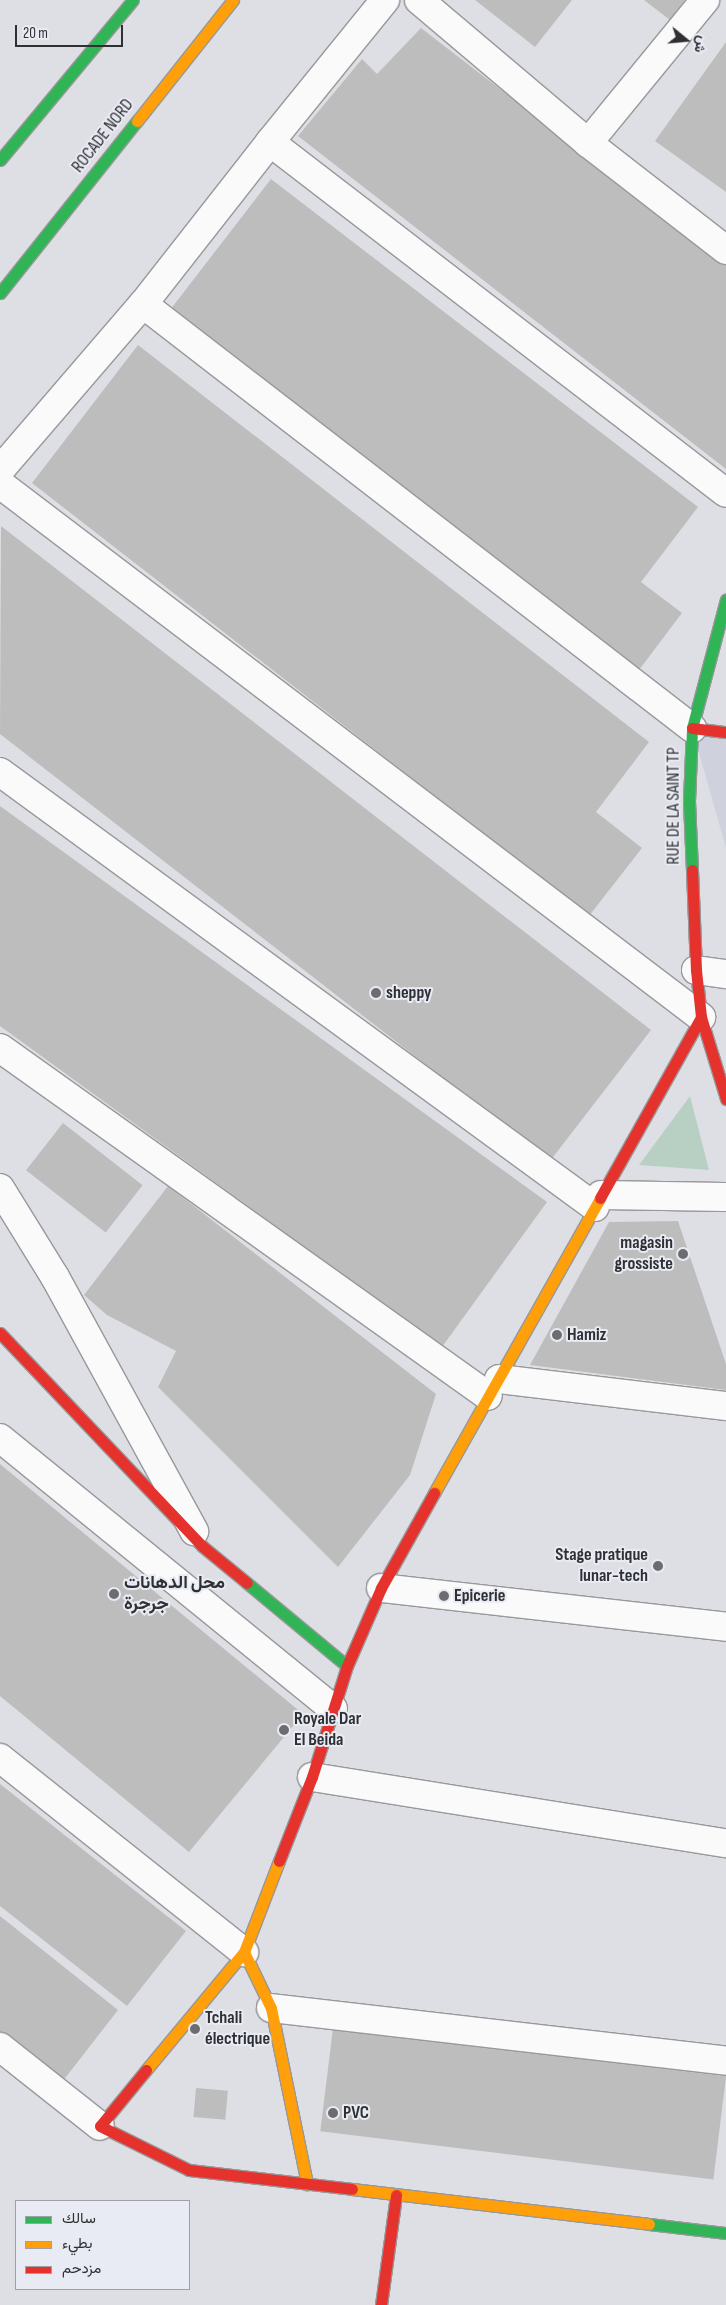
<!DOCTYPE html>
<html>
<head>
<meta charset="utf-8">
<style>
	body { margin:0 }
	#map { position:relative; width:726px; height:2305px; overflow:hidden; background:#dedfe4; font-family:"Sofia Sans Condensed",Vazirmatn,sans-serif }
	div>[style] { position:absolute }
	.built>* { inset:0; background:#cfd1dc }
	.green>* { inset:0; background:#b8d0c4 }
	.building>* { inset:0; background:#bebdbe; transform-origin:0 0 }
	.roads { filter:drop-shadow(1px 0 #98989b) drop-shadow(-1px 0 #98989b) drop-shadow(0 1px #98989b) drop-shadow(0 -1px #98989b) }
	.street>* { height:28px; margin:-14px; padding:0 14px; transform-origin:14px; border-radius:14px; background:#fafafb }
	.fast>* { height:11px; margin:-5.5px; padding:0 5.5px; transform-origin:5.5px; border-radius:5.5px; background:#30b455 }
	.slow>* { height:11px; margin:-5.5px; padding:0 5.5px; transform-origin:5.5px; border-radius:5.5px; background:#ff9f0a }
	.jam>* { height:11px; margin:-5.5px; padding:0 5.5px; transform-origin:5.5px; border-radius:5.5px; background:#e5322d }
	.dots>* { width:14px; height:14px; translate:-50% -50%; box-sizing:border-box; border:2px solid #e9ebf4; border-radius:50% }
	span { translate:-50% -50%; white-space:nowrap; text-align:center; line-height:1.15; -webkit-text-stroke:4px #e9ebf4; paint-order:stroke }
	.street-label { font-size:18px; color:#2f3033 }
	.poi-label { font-size:18px; color:#2f3033; font-weight:700 }
	.left { translate:0 -50%; text-align:left }
	.right { translate:-100% -50%; text-align:right }
	.legend { position:absolute; left:15px; top:2200px; width:175px; height:90px; box-sizing:border-box; background:#e9ebf4; border:1px solid #9fa0a7; margin:0; padding:6px 9px; list-style:none; font-size:15px; color:#2f3033 }
	.legend li { display:flex; align-items:center; gap:10px; height:25px }
	.legend b { width:25px; border:1px solid #9fa0a7 }
	.north { position:absolute; left:661px; top:15px; width:50px; height:50px; -webkit-text-stroke:4px #e9ebf4; paint-order:stroke; rotate:107deg; font-size:14px; font-weight:700; line-height:20px; text-align:center; color:#2f3033 }
	.north::after { content:''; display:block; margin:auto; width:18px; height:22px; background:#2f3033; clip-path:polygon(50% 0,100% 100%,50% 72%,0 100%) }
	.scale { position:absolute; left:15px; top:25px; width:108px; height:22px; box-sizing:border-box; border:2px solid #2f3033; border-top:0; padding-left:6px; font-size:15px; line-height:18px; white-space:nowrap; color:#2f3033; -webkit-text-stroke:4px #e9ebf4; paint-order:stroke }
</style>
</head>
<body>
<div id="map">
	<div class="built">
		<i style="clip-path:polygon(692px 728px,726px 733px,726px 848px)"></i>
	</div>
	<div class="green">
		<i style="clip-path:polygon(690px 1096px,709px 1170px,639px 1165px)"></i>
	</div>
	<div class="building">
		<i style="clip-path:polygon(475px 0,572px 0,535px 47px)"></i>
		<i style="clip-path:polygon(644px 0,685px 0,670px 20px)"></i>
		<i style="clip-path:polygon(421px 28px,726px 264px,726px 469px,298px 136px,362px 59px,377px 74px)"></i>
		<i style="clip-path:polygon(726px 42px,726px 192px,655px 141px)"></i>
		<i style="clip-path:polygon(271px 179px,698px 507px,641px 582px,682px 613px,639px 670px,170px 310px)"></i>
		<i style="clip-path:polygon(138px 345px,649px 742px,596px 812px,642px 848px,589px 916px,32px 483px)"></i>
		<i style="clip-path:polygon(1px 526px,651px 1030px,550px 1161px,0 734px)"></i>
		<i style="clip-path:polygon(0 806px,547px 1202px,442px 1347px,0 1026px)"></i>
		<i style="left:63px;top:1123px;width:101px;height:60px;rotate:38deg"></i>
		<i style="clip-path:polygon(168px 1186px,436px 1394px,410px 1475px,338px 1567px,158px 1387px,176px 1351px,107px 1315px,84px 1295px)"></i>
		<i style="clip-path:polygon(678px 1221px,726px 1364px,726px 1390px,530px 1365px,609px 1222px)"></i>
		<i style="clip-path:polygon(0 1464px,303px 1714px,189px 1852px,0 1696px)"></i>
		<i style="clip-path:polygon(0 1784px,186px 1931px,127px 2006px,0 1906px)"></i>
		<i style="clip-path:polygon(0 1916px,118px 2010px,59px 2086px,0 2039px)"></i>
		<i style="left:333px;top:2028px;width:396px;height:104px;rotate:7deg"></i>
		<i style="left:196px;top:2088px;width:32px;height:29px;rotate:5deg"></i>
	</div>
	<div class="roads">
		<div class="street">
			<i style="left:419px;top:0;width:221px;rotate:40.2deg"></i>
			<i style="left:588px;top:143px;width:175px;rotate:37.8deg"></i>
			<i style="left:270px;top:142px;width:575px;rotate:37.59deg"></i>
			<i style="left:588px;top:143px;width:185px;rotate:-50.7deg"></i>
			<i style="left:143px;top:304px;width:694px;rotate:37.68deg"></i>
			<i style="left:0;top:470px;width:219px;rotate:-49.3deg"></i>
			<i style="left:143px;top:304px;width:206px;rotate:-51.9deg"></i>
			<i style="left:270px;top:142px;width:183px;rotate:-51deg"></i>
			<i style="left:0;top:484px;width:881px;rotate:37.25deg"></i>
			<i style="left:0;top:772px;width:737px;rotate:36.17deg"></i>
			<i style="left:696px;top:970px;width:30px;rotate:8deg"></i>
			<i style="left:0;top:1048px;width:599px;rotate:35.49deg"></i>
			<i style="left:0;top:1188px;width:105px;rotate:58.3deg"></i>
			<i style="left:55px;top:1277px;width:290px;rotate:61.3deg"></i>
			<i style="left:601px;top:1195px;width:125px;rotate:0.9deg"></i>
			<i style="left:499px;top:1379px;width:229px;rotate:6.8deg"></i>
			<i style="left:0;top:1438px;width:429px;rotate:39.1deg"></i>
			<i style="left:381px;top:1588px;width:347px;rotate:6.4deg"></i>
			<i style="left:0;top:1758px;width:312px;rotate:38.5deg"></i>
			<i style="left:312px;top:1777px;width:419px;rotate:9.1deg"></i>
			<i style="left:271px;top:2008px;width:458px;rotate:6.6deg"></i>
			<i style="left:0;top:2047px;width:127px;rotate:38.3deg"></i>
		</div>
		<div class="fast">
			<i style="left:0;top:160px;width:208px;rotate:-50.3deg"></i>
			<i style="left:0;top:293px;width:220px;rotate:-51.5deg"></i>
			<i style="left:692px;top:870px;width:69px;rotate:-92.5deg"></i>
			<i style="left:689px;top:801px;width:73px;rotate:-87.6deg"></i>
			<i style="left:692px;top:728px;width:133px;rotate:-75.2deg"></i>
			<i style="left:247px;top:1583px;width:130px;rotate:39.7deg"></i>
			<i style="left:649px;top:2224px;width:78px;rotate:6.7deg"></i>
		</div>
		<div class="slow">
			<i style="left:137px;top:121px;width:154px;rotate:-51.6deg"></i>
			<i style="left:434px;top:1493px;width:338px;rotate:-60.6deg"></i>
			<i style="left:244px;top:1952px;width:62px;rotate:64.3deg"></i>
			<i style="left:271px;top:2008px;width:180px;rotate:78.4deg"></i>
			<i style="left:146px;top:2070px;width:153px;rotate:-50.3deg"></i>
			<i style="left:244px;top:1952px;width:97px;rotate:-69deg"></i>
			<i style="left:352px;top:2189px;width:299px;rotate:6.7deg"></i>
		</div>
		<div class="jam">
			<i style="left:692px;top:728px;width:34px;rotate:7deg"></i>
			<i style="left:692px;top:870px;width:100px;rotate:87.7deg"></i>
			<i style="left:696px;top:970px;width:47px;rotate:83.9deg"></i>
			<i style="left:701px;top:1017px;width:86px;rotate:73deg"></i>
			<i style="left:600px;top:1198px;width:207px;rotate:-60.8deg"></i>
			<i style="left:0;top:1333px;width:294px;rotate:46.5deg"></i>
			<i style="left:202px;top:1546px;width:58px;rotate:39.4deg"></i>
			<i style="left:279px;top:1861px;width:90px;rotate:-68.6deg"></i>
			<i style="left:312px;top:1777px;width:116px;rotate:-72.5deg"></i>
			<i style="left:347px;top:1666px;width:85px;rotate:-66.4deg"></i>
			<i style="left:381px;top:1588px;width:109px;rotate:-60.8deg"></i>
			<i style="left:146px;top:2070px;width:72px;rotate:129.4deg"></i>
			<i style="left:100px;top:2126px;width:99px;rotate:26.3deg"></i>
			<i style="left:189px;top:2170px;width:164px;rotate:6.6deg"></i>
			<i style="left:381px;top:2305px;width:111px;rotate:-82.2deg"></i>
		</div>
	</div>
	<div class="dots">
		<i style="left:376px;top:993px;background:#6c6d71"></i>
		<i style="left:683px;top:1254px;background:#6c6d71"></i>
		<i style="left:557px;top:1335px;background:#6c6d71"></i>
		<i style="left:658px;top:1566px;background:#6c6d71"></i>
		<i style="left:114px;top:1594px;background:#6c6d71"></i>
		<i style="left:444px;top:1596px;background:#6c6d71"></i>
		<i style="left:284px;top:1730px;background:#6c6d71"></i>
		<i style="left:195px;top:2029px;background:#6c6d71"></i>
		<i style="left:333px;top:2113px;background:#6c6d71"></i>
	</div>
	<div class="street-label">
		<span style="left:103px;top:136px;rotate:-52deg">ROCADE NORD</span>
		<span style="left:674px;top:806px;rotate:-90deg">RUE DE LA SAINT TP</span>
	</div>
	<div class="poi-label">
		<span class="left" style="left:386px;top:993px">sheppy</span>
		<span class="right" style="left:673px;top:1254px">magasin<br>grossiste</span>
		<span class="left" style="left:567px;top:1335px">Hamiz</span>
		<span class="right" style="left:648px;top:1566px">Stage pratique<br>lunar-tech</span>
		<span class="left" style="left:124px;top:1594px">محل الدهانات<br>جرجرة</span>
		<span class="left" style="left:454px;top:1596px">Epicerie</span>
		<span class="left" style="left:294px;top:1730px">Royale Dar<br>El Beida</span>
		<span class="left" style="left:205px;top:2029px">Tchali<br>électrique</span>
		<span class="left" style="left:343px;top:2113px">PVC</span>
	</div>
	<ul class="legend">
	<li><b style="height:6px;background:#30b455"></b>سالك</li>
	<li><b style="height:6px;background:#ff9f0a"></b>بطيء</li>
	<li><b style="height:6px;background:#e5322d"></b>مزدحم</li>
	</ul>
	<div class="north">ش</div>
	<div class="scale">20 m</div>
</div>
</body>
</html>
